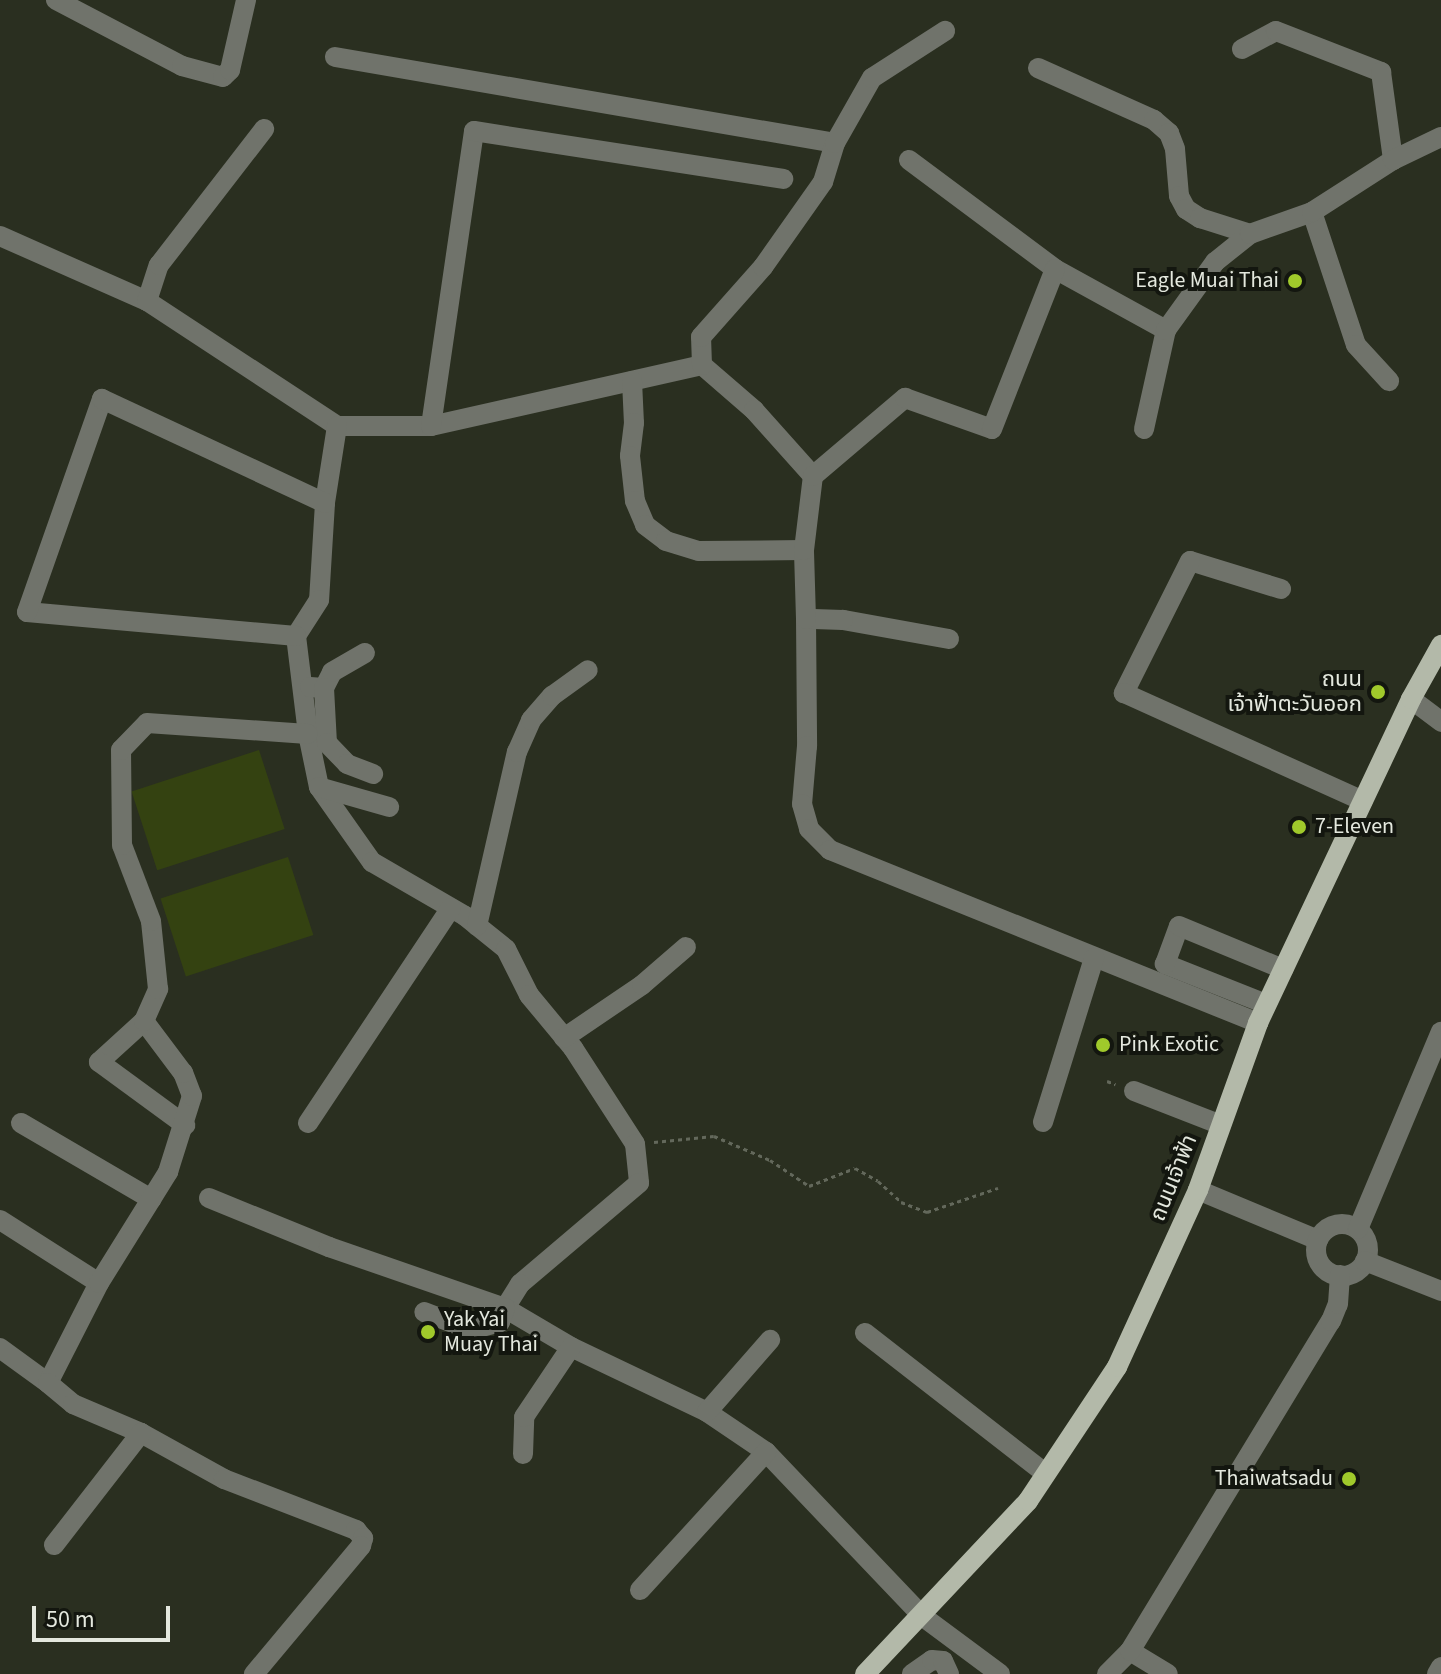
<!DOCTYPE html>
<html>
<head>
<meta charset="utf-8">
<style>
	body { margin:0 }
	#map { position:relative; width:1441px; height:1674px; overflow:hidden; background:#2a2f20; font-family:"Source Sans 3","Noto Sans Thai",sans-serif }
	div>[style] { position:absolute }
	.green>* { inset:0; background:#344211; transform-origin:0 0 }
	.path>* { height:3px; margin-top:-1.5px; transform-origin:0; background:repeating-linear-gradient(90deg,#63685b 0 4px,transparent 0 8px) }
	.minor>* { height:20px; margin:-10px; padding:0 10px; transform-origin:10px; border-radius:10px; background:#70736b }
	.minor>.ring { margin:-10px; padding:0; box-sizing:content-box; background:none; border:20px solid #70736b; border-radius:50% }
	.major>* { height:20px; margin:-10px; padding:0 10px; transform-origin:10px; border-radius:10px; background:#b3b9a9 }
	.dots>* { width:22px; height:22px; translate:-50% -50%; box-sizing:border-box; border:4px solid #13160f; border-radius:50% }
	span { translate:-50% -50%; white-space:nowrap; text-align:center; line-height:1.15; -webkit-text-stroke:8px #13160f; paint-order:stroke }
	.poi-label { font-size:22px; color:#e4e8de }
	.right { translate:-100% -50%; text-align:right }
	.left { translate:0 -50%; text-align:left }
	.street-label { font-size:22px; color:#e4e8de }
	.scale { position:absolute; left:32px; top:1606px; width:138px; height:36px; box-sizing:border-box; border:4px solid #e4e8de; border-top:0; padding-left:10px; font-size:24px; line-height:28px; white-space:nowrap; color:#e4e8de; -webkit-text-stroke:6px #13160f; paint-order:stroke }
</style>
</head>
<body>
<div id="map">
	<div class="green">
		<i style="left:259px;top:750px;width:83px;height:134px;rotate:72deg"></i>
		<i style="left:288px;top:857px;width:82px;height:134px;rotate:72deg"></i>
	</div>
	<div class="path">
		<i style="left:1107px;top:1081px;width:9px;rotate:21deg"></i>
		<i style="left:654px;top:1142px;width:60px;rotate:-5.7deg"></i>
		<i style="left:714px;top:1136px;width:61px;rotate:23.2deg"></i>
		<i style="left:770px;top:1160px;width:47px;rotate:33.7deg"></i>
		<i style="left:809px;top:1186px;width:49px;rotate:-21.4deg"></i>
		<i style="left:855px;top:1168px;width:26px;rotate:29deg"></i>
		<i style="left:878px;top:1181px;width:31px;rotate:42deg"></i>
		<i style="left:901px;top:1202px;width:28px;rotate:21deg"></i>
		<i style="left:927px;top:1212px;width:75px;rotate:-18.7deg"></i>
	</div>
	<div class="minor">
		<i style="left:56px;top:0;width:142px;rotate:27.6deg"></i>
		<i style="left:182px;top:66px;width:42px;rotate:15deg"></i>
		<i style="left:223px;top:77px;width:10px;rotate:-45deg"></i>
		<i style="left:230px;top:70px;width:72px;rotate:-77.1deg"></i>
		<i style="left:1242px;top:49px;width:38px;rotate:-28deg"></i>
		<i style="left:1276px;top:31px;width:113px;rotate:21.3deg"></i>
		<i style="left:1381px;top:72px;width:89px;rotate:82.2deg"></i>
		<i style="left:335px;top:57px;width:507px;rotate:9.76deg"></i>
		<i style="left:1038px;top:68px;width:127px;rotate:24.1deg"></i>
		<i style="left:1154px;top:120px;width:20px;rotate:41deg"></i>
		<i style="left:1169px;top:133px;width:17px;rotate:69deg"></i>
		<i style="left:1175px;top:149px;width:47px;rotate:85.1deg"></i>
		<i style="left:1179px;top:196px;width:15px;rotate:62deg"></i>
		<i style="left:1186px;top:209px;width:17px;rotate:33deg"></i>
		<i style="left:1200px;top:218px;width:52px;rotate:17.7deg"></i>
		<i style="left:909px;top:160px;width:182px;rotate:36.7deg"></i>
		<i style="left:1055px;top:269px;width:127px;rotate:28.8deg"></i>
		<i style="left:1312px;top:212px;width:140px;rotate:71.7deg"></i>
		<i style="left:1356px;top:345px;width:49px;rotate:47.5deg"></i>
		<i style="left:0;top:236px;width:161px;rotate:23.9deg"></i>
		<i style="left:147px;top:301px;width:227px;rotate:33.3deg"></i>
		<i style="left:337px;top:426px;width:94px"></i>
		<i style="left:431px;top:426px;width:278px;rotate:-12.7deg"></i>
		<i style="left:702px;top:365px;width:69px;rotate:40.9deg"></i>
		<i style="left:754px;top:410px;width:89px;rotate:48.2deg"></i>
		<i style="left:147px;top:301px;width:38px;rotate:-72deg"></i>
		<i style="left:159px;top:265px;width:172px;rotate:-52.3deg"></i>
		<i style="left:702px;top:365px;width:28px;rotate:-92deg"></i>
		<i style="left:701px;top:337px;width:94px;rotate:-48.5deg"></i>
		<i style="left:763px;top:267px;width:104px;rotate:-54.8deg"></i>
		<i style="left:823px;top:182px;width:41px;rotate:-72.9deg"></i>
		<i style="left:835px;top:143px;width:75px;rotate:-60.4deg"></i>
		<i style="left:872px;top:78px;width:87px;rotate:-32.8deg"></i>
		<i style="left:632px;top:381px;width:42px;rotate:87.3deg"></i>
		<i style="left:634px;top:423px;width:33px;rotate:97deg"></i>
		<i style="left:630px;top:456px;width:45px;rotate:83.7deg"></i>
		<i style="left:635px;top:501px;width:26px;rotate:67deg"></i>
		<i style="left:645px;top:525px;width:26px;rotate:37deg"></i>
		<i style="left:666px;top:541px;width:34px;rotate:17deg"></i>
		<i style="left:699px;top:551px;width:105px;rotate:-0.5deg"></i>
		<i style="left:337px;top:426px;width:78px;rotate:98.9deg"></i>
		<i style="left:325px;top:503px;width:97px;rotate:93.5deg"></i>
		<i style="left:319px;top:600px;width:43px;rotate:122.6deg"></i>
		<i style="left:296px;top:636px;width:99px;rotate:83deg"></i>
		<i style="left:308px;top:734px;width:54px;rotate:78.3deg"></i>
		<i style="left:319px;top:787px;width:92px;rotate:54.8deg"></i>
		<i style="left:372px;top:862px;width:108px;rotate:30.1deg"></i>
		<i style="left:465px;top:916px;width:53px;rotate:38.8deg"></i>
		<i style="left:506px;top:949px;width:51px;rotate:63.4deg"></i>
		<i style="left:529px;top:995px;width:69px;rotate:50.3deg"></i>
		<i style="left:573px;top:1048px;width:114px;rotate:57.1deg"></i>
		<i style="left:635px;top:1144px;width:39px;rotate:84deg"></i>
		<i style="left:639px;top:1183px;width:156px;rotate:139.7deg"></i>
		<i style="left:520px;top:1284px;width:28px;rotate:122deg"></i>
		<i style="left:505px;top:1308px;width:77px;rotate:30.6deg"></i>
		<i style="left:571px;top:1347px;width:151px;rotate:25.5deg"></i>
		<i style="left:707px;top:1412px;width:71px;rotate:34.1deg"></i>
		<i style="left:766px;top:1452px;width:226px;rotate:46.4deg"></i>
		<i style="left:922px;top:1616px;width:97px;rotate:36.6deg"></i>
		<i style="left:431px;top:426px;width:298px;rotate:-81.7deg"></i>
		<i style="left:474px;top:131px;width:313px;rotate:8.8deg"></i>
		<i style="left:1144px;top:429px;width:101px;rotate:-77.5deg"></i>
		<i style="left:1166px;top:330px;width:84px;rotate:-54.2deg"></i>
		<i style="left:1215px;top:262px;width:45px;rotate:-38.7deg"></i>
		<i style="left:1250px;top:234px;width:66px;rotate:-19.5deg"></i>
		<i style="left:1312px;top:212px;width:96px;rotate:-32.7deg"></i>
		<i style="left:1393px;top:160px;width:53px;rotate:-25.6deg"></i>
		<i style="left:1281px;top:589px;width:95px;rotate:-162.9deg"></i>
		<i style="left:1190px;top:561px;width:148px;rotate:116.6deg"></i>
		<i style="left:1124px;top:693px;width:262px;rotate:24.3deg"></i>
		<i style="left:806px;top:619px;width:127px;rotate:89.5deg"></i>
		<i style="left:807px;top:746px;width:58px;rotate:94.9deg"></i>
		<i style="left:802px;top:804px;width:26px;rotate:74deg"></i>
		<i style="left:809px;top:829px;width:30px;rotate:45deg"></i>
		<i style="left:830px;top:850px;width:462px;rotate:22deg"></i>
		<i style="left:296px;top:636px;width:270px;rotate:-174.9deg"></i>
		<i style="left:27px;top:612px;width:226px;rotate:-70.6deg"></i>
		<i style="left:102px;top:399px;width:246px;rotate:25deg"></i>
		<i style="left:949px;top:639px;width:108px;rotate:-169.8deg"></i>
		<i style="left:843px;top:620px;width:37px;rotate:-178deg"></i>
		<i style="left:806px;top:619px;width:69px;rotate:-91.7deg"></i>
		<i style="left:804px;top:550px;width:75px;rotate:-83.1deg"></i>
		<i style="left:813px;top:476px;width:121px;rotate:-40.3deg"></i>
		<i style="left:905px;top:398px;width:92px;rotate:19.6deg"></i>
		<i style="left:992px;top:429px;width:172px;rotate:-68.5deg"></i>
		<i style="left:310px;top:687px;width:14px;rotate:4deg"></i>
		<i style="left:324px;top:688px;width:18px;rotate:-63deg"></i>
		<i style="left:332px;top:672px;width:38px;rotate:-30deg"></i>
		<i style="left:324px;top:688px;width:55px;rotate:86.9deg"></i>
		<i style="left:327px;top:743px;width:29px;rotate:46deg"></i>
		<i style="left:347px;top:764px;width:28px;rotate:21deg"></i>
		<i style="left:1411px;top:699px;width:38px;rotate:37deg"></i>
		<i style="left:319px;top:787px;width:73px;rotate:15.9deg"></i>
		<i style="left:477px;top:926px;width:179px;rotate:-77.1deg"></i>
		<i style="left:517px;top:752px;width:35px;rotate:-66deg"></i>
		<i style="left:531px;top:720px;width:32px;rotate:-49deg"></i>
		<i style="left:552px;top:696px;width:44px;rotate:-35.8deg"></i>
		<i style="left:1266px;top:1004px;width:109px;rotate:-158.4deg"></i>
		<i style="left:1165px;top:964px;width:40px;rotate:-69.8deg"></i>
		<i style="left:1179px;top:926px;width:113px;rotate:22.5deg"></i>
		<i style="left:144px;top:1021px;width:61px;rotate:137.7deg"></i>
		<i style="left:99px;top:1062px;width:107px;rotate:36.2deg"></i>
		<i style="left:564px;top:1038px;width:94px;rotate:-34.2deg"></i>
		<i style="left:642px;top:985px;width:58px;rotate:-40.8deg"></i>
		<i style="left:1134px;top:1091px;width:93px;rotate:21.3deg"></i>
		<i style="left:1043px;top:1122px;width:172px;rotate:-72.7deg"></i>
		<i style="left:21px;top:1123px;width:151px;rotate:30.3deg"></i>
		<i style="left:308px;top:1123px;width:258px;rotate:-56.4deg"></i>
		<i style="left:1198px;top:1190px;width:130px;rotate:22.6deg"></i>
		<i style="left:209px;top:1198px;width:130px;rotate:22.2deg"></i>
		<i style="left:329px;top:1247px;width:186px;rotate:19.1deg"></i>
		<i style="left:505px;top:1308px;width:15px;rotate:110deg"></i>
		<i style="left:500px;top:1322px;width:30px;rotate:165deg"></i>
		<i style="left:471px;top:1330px;width:50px;rotate:-159deg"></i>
		<i style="left:0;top:1220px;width:117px;rotate:32.5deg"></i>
		<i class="ring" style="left:1316px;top:1224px;width:32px;height:32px"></i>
		<i style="left:1358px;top:1229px;width:214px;rotate:-67.2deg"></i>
		<i style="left:1365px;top:1261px;width:82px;rotate:21.5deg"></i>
		<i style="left:865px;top:1333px;width:229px;rotate:37.9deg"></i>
		<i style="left:0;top:1348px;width:59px;rotate:36.1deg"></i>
		<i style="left:48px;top:1383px;width:112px;rotate:-63deg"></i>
		<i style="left:99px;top:1283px;width:131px;rotate:-58.1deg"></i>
		<i style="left:168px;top:1172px;width:80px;rotate:-72.5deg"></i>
		<i style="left:192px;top:1096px;width:25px;rotate:-111deg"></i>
		<i style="left:183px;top:1073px;width:65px;rotate:-126.9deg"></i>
		<i style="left:144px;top:1021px;width:35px;rotate:-66deg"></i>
		<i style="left:158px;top:989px;width:68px;rotate:-95.9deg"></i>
		<i style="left:151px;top:921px;width:81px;rotate:-110.9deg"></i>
		<i style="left:122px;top:845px;width:95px;rotate:-90.6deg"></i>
		<i style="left:121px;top:750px;width:37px;rotate:-46deg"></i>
		<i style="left:147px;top:723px;width:161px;rotate:3.9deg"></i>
		<i style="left:48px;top:1383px;width:33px;rotate:40deg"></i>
		<i style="left:73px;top:1404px;width:74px;rotate:23.1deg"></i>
		<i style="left:141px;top:1433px;width:95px;rotate:29deg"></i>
		<i style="left:224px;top:1479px;width:142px;rotate:21.1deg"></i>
		<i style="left:356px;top:1530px;width:11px;rotate:49deg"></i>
		<i style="left:363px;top:1538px;width:8px;rotate:104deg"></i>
		<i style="left:361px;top:1546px;width:167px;rotate:129.9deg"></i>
		<i style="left:707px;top:1412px;width:96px;rotate:-48.8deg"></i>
		<i style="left:523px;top:1454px;width:37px;rotate:-88deg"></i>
		<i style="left:524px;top:1417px;width:84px;rotate:-56.1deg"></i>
		<i style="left:54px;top:1545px;width:142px;rotate:-52.2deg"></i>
		<i style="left:640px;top:1590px;width:187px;rotate:-47.6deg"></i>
		<i style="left:1130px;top:1651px;width:44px;rotate:31.2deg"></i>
		<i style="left:912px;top:1674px;width:24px;rotate:-35deg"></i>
		<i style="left:932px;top:1660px;width:11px;rotate:5deg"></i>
		<i style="left:943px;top:1661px;width:14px;rotate:65deg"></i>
		<i style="left:1107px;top:1674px;width:33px;rotate:-45deg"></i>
		<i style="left:1130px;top:1651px;width:386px;rotate:-58.7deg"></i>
		<i style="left:1331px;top:1321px;width:18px;rotate:-68deg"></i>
		<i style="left:1338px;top:1304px;width:29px;rotate:-86deg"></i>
		<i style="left:1437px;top:1674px;width:8px;rotate:-60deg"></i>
	</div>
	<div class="major">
		<i style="left:865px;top:1674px;width:238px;rotate:-46.7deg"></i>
		<i style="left:1028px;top:1501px;width:161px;rotate:-56.4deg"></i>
		<i style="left:1117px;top:1367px;width:195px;rotate:-65.4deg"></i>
		<i style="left:1198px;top:1190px;width:177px;rotate:-70.2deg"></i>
		<i style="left:1258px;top:1023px;width:358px;rotate:-64.7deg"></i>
		<i style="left:1411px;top:699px;width:62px;rotate:-60.9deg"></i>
	</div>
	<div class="dots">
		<i style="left:1295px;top:281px;background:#a0c92b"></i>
		<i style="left:1378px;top:692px;background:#a0c92b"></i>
		<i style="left:1299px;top:827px;background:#a0c92b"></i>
		<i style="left:1103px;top:1045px;background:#a0c92b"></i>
		<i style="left:428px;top:1332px;background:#a0c92b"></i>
		<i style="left:1349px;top:1479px;background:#a0c92b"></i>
	</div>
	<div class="poi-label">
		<span class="right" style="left:1279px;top:281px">Eagle Muai Thai</span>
		<span class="right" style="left:1362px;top:692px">ถนน<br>เจ้าฟ้าตะวันออก</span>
		<span class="left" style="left:1315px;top:827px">7-Eleven</span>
		<span class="left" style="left:1119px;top:1045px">Pink Exotic</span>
		<span class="left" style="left:444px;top:1332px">Yak Yai<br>Muay Thai</span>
		<span class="right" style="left:1333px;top:1479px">Thaiwatsadu</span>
	</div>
	<div class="street-label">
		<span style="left:1174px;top:1178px;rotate:-68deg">ถนนเจ้าฟ้า</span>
	</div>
	<div class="scale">50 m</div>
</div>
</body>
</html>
